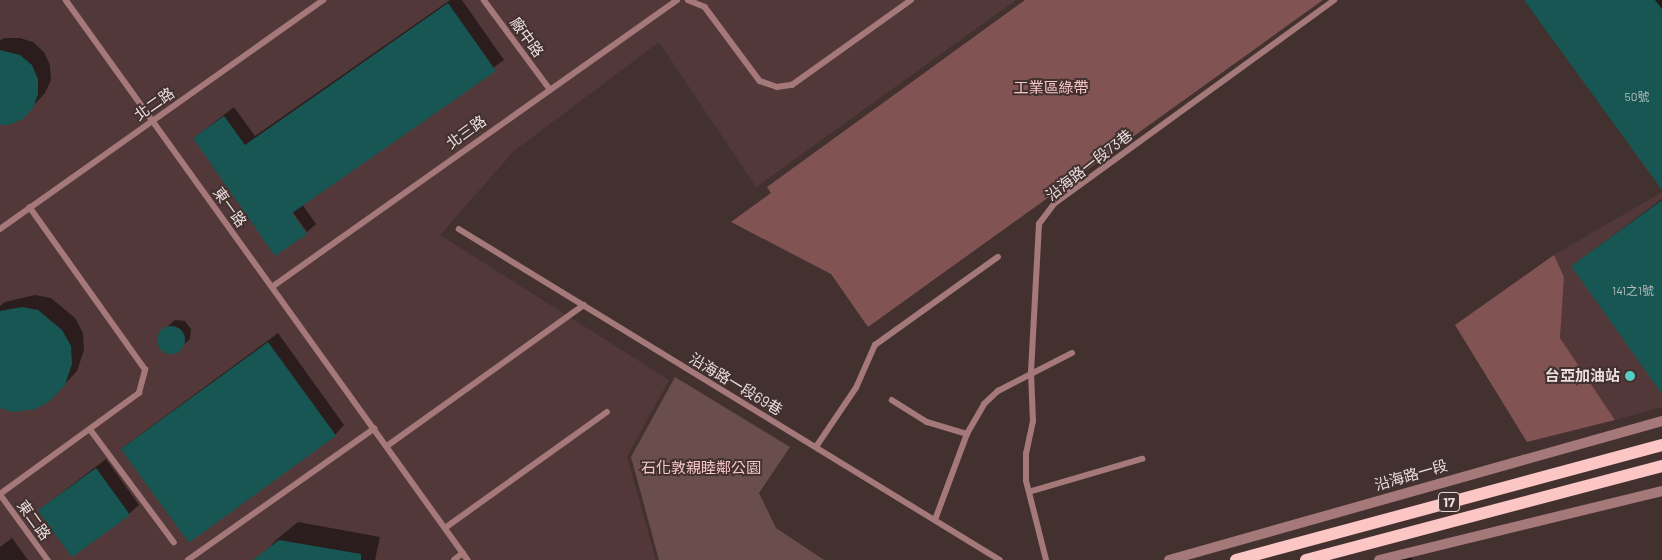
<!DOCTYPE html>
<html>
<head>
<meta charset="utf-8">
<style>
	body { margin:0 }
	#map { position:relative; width:1662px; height:560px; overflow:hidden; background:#433130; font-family:Barlow,"Noto Sans TC",sans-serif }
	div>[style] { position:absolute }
	.built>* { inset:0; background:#523838 }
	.green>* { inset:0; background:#6a4e4e }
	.forest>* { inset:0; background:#815353 }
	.shadow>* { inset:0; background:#0007 }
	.building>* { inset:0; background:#175652; transform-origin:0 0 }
	.round { border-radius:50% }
	.service>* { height:5.5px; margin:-2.75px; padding:0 2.75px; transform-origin:2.75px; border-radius:2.75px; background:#a57979 }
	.minor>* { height:10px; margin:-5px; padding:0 5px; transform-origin:5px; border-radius:5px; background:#a57979 }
	.primary>* { height:12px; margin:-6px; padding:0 6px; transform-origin:6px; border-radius:6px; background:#fcc6c5 }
	.dots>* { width:14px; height:14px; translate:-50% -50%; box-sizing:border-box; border:2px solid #433130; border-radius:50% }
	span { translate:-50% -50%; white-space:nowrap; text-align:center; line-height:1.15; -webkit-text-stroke:4px #433130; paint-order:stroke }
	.number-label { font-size:12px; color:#b5bcbb }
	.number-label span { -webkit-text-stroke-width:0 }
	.shield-label span { padding:1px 4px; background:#433130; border:1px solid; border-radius:4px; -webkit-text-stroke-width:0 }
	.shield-label { font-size:14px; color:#eadede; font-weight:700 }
	.street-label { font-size:15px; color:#eadede }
	.park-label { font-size:15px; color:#f7c6c6 }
	.poi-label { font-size:15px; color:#eadede; font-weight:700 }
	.right { translate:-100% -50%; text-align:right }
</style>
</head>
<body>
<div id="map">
	<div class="built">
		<i style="clip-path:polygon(0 0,1016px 0,756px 187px,659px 42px,514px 151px,440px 235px,669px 380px,627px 457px,656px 560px,0 560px)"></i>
		<i style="clip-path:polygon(1662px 192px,1662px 407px,1615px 420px,1560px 338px,1564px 277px,1554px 255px)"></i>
	</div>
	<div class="green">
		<i style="clip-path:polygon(675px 377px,790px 447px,759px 493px,776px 528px,824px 560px,659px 560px,631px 457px)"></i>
	</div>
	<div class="forest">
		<i style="clip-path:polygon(1025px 0,1323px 0,868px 327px,831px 274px,731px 222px,771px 193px,767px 187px)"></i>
		<i style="clip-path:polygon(1554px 255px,1564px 277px,1560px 338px,1615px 420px,1527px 442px,1455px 325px)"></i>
	</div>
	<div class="shadow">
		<i style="clip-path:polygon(450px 0,462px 0,504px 60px,302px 204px,316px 224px,307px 232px,289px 207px,194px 138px,234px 107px,255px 136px)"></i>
		<i style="clip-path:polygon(1526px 0,1662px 0,1662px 188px)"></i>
		<i style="clip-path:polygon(5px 38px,20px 38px,33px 42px,44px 52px,50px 65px,51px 80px,45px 93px,22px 118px,0 124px,0 40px)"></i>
		<i style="clip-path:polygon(1662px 199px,1662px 392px,1572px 266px)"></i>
		<i style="clip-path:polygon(35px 295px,51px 298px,75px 318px,83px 333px,84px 350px,77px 371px,62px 387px,0 405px,0 306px,5px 302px)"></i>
		<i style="clip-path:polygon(175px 320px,185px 321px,191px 329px,190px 339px,175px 353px,165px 351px,158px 343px,160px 333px)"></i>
		<i style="clip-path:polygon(278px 333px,344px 425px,335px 435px,122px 448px)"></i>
		<i style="clip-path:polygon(106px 459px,139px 505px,129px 514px,39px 510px)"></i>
		<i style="clip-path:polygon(298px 522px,380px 537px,375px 560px,258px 560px,277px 539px)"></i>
		<i style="clip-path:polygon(12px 538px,28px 560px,0 560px,0 547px)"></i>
		<i style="clip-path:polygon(1409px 555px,1413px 560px,1390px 560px)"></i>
	</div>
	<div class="building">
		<i style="clip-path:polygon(1524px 0,1655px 0,1662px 9px,1662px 190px)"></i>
		<i style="clip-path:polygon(448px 3px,496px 71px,292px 213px,307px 234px,275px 256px,193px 138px,224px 116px,245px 145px)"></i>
		<i style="clip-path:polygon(0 50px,20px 55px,32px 65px,38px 79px,38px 94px,33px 108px,23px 119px,9px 125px,0 125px)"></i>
		<i style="clip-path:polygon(1662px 200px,1662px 394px,1571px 266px)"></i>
		<i style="clip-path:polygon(22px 307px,38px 310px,62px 330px,71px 346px,72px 364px,65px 385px,50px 401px,36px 409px,12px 412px,0 408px,0 311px)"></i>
		<i class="round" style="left:157px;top:326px;width:28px;height:28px"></i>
		<i style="left:268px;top:342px;width:116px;height:182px;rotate:54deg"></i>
		<i style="left:96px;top:468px;width:58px;height:72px;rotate:54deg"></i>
		<i style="clip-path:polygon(279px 540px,361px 554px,361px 560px,253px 560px)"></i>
	</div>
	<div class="service">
		<i style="left:66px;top:0;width:689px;rotate:54.33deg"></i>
		<i style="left:484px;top:0;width:109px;rotate:53.5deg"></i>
		<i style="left:688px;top:0;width:18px;rotate:22deg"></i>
		<i style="left:705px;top:7px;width:92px;rotate:53.4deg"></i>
		<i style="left:760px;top:81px;width:18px;rotate:19deg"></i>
		<i style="left:777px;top:87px;width:15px;rotate:-8deg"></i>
		<i style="left:792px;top:85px;width:146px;rotate:-35.5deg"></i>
		<i style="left:0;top:229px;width:396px;rotate:-35.3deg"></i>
		<i style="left:459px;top:229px;width:634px;rotate:31.46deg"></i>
		<i style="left:272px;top:287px;width:496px;rotate:-35.3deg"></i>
		<i style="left:892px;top:400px;width:41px;rotate:32.2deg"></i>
		<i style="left:927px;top:422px;width:42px;rotate:16.7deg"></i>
		<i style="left:90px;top:429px;width:141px;rotate:53.4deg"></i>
		<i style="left:387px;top:446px;width:242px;rotate:-35.6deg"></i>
		<i style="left:816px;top:447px;width:71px;rotate:-55.9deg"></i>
		<i style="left:856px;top:388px;width:47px;rotate:-66.2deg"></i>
		<i style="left:875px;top:345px;width:151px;rotate:-35.6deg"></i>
		<i style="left:1029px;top:492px;width:118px;rotate:-16.3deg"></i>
		<i style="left:0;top:494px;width:172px;rotate:-36deg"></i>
		<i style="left:139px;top:393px;width:24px;rotate:-75deg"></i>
		<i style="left:145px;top:370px;width:199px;rotate:-125.4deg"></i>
		<i style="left:0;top:494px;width:82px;rotate:54deg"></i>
		<i style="left:935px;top:520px;width:92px;rotate:-69.6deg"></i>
		<i style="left:967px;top:434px;width:34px;rotate:-60deg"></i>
		<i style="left:984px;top:404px;width:19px;rotate:-43deg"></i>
		<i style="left:998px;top:391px;width:83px;rotate:-27.2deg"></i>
		<i style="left:445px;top:528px;width:199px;rotate:-35.6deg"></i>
		<i style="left:188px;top:560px;width:228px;rotate:-35.2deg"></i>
		<i style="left:454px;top:560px;width:11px;rotate:-38deg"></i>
		<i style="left:1046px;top:560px;width:81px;rotate:-104.2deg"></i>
		<i style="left:1026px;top:481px;width:27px;rotate:-90deg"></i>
		<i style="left:1026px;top:454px;width:33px;rotate:-78deg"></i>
		<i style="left:1033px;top:422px;width:50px;rotate:-92.3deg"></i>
		<i style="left:1031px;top:372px;width:148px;rotate:-86.9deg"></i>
		<i style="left:1039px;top:224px;width:26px;rotate:-53deg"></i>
		<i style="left:1055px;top:203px;width:345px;rotate:-36deg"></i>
	</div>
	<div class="minor">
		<i style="left:1169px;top:560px;width:512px;rotate:-15.75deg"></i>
		<i style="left:1379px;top:560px;width:291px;rotate:-13.7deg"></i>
	</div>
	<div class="primary">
		<i style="left:1236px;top:560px;width:441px;rotate:-15.1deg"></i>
		<i style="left:1306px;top:560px;width:368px;rotate:-14.8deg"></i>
	</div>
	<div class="dots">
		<i style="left:1630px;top:376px;background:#56cec4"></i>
	</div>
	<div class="number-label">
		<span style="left:1637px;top:97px">50號</span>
		<span style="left:1633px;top:291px">141之1號</span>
	</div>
	<div class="shield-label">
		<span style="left:1449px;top:502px">17</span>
	</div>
	<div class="street-label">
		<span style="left:527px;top:37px;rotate:54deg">廠中路</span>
		<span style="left:154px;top:104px;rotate:-35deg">北二路</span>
		<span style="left:466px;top:132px;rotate:-36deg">北三路</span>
		<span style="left:1089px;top:165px;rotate:-38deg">沿海路一段73巷</span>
		<span style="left:230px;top:207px;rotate:54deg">東一路</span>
		<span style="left:736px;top:384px;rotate:31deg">沿海路一段69巷</span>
		<span style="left:1411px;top:475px;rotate:-16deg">沿海路一段</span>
		<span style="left:34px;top:520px;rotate:54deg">東二路</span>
	</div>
	<div class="park-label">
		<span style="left:1051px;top:88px">工業區綠帶</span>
		<span style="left:701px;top:468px">石化敦親睦鄰公園</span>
	</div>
	<div class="poi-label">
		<span class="right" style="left:1620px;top:376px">台亞加油站</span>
	</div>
</div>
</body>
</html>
